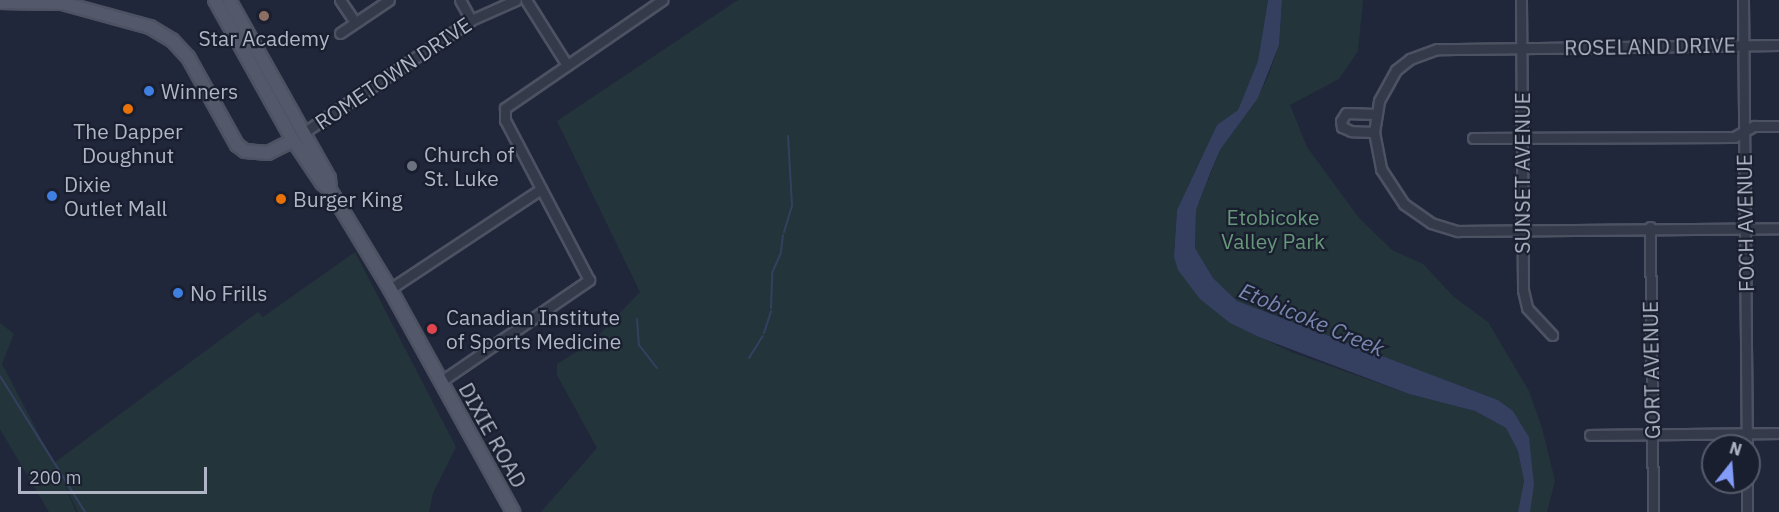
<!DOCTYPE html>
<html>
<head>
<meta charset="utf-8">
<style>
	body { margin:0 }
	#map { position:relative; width:1779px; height:512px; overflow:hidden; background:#21273a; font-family:"IBM Plex Sans",sans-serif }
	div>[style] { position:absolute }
	.green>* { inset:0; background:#23343b }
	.water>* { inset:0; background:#354061 }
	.stream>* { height:2px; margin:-1px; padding:0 1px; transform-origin:1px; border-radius:1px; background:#354061 }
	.roads { filter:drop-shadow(2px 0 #4d5262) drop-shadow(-2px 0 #4d5262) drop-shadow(0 2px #4d5262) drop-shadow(0 -2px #4d5262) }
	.minor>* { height:9px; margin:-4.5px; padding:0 4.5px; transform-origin:4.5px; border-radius:4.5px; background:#353a4a }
	.major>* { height:12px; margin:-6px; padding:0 6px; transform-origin:6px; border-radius:6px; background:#53596a }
	.dots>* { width:16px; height:16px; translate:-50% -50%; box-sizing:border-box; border:3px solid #1a1f2f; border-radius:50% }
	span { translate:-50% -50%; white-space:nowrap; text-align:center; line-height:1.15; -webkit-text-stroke:4.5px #1a1f2f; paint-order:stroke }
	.poi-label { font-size:21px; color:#b0b5c6 }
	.left { translate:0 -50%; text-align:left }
	.street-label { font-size:21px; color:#b0b5c6 }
	.park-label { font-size:21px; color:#67977a }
	.water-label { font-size:22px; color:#7786af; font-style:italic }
	.north { position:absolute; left:1701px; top:434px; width:60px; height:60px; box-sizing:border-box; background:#1a1f2f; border:2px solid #565b6b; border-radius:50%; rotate:17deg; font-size:16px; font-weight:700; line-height:24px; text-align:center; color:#b0b5c6 }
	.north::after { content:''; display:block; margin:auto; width:21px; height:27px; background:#839cf8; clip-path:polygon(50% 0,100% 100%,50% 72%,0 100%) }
	.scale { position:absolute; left:18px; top:467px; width:189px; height:27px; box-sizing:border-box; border:3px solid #b0b5c6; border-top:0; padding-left:8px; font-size:18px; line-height:21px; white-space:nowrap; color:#b0b5c6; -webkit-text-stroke:4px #1a1f2f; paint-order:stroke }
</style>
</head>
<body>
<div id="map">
	<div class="green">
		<i style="clip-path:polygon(738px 0,1268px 0,1258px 61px,1238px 110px,1217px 125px,1177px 210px,1174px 257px,1230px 323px,1291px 352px,1409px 394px,1475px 411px,1506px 428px,1518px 451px,1524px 481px,1518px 512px,541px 512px,597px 448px,557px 375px,557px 364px,592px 342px,640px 292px,557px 121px)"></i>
		<i style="clip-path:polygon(1282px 0,1363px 0,1358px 51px,1339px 79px,1290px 105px,1307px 147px,1359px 218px,1392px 250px,1423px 264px,1454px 297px,1488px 322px,1529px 391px,1542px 428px,1555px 481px,1547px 512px,1530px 512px,1529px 437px,1513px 411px,1498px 400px,1237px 301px,1213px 278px,1195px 248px,1196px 210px,1220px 150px,1258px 98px,1269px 74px,1279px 45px)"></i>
		<i style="clip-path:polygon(355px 252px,456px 447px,433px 493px,429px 512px,78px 512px,64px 484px,76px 512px,49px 512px,0 429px,0 323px,14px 334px,2px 364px,54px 463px,258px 312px,263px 317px)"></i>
	</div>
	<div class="water">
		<i style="clip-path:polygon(1268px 0,1282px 0,1279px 45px,1258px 98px,1220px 150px,1211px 171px,1196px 210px,1195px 248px,1213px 278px,1237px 301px,1498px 400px,1513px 411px,1529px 437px,1534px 485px,1530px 512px,1518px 512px,1524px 481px,1518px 451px,1506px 428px,1475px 411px,1409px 394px,1259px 337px,1230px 323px,1200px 299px,1178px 270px,1174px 257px,1177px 210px,1217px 125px,1238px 110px,1258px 61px)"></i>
	</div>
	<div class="stream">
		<i style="left:784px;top:232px;width:28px;rotate:-73deg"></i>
		<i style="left:792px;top:205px;width:69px;rotate:-93.3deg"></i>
		<i style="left:781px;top:251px;width:16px;rotate:-83deg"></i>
		<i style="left:771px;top:308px;width:35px;rotate:-88deg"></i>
		<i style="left:772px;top:273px;width:22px;rotate:-66deg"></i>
		<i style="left:637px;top:319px;width:26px;rotate:86deg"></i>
		<i style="left:639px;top:345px;width:29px;rotate:52deg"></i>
		<i style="left:764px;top:333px;width:23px;rotate:-72deg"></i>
		<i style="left:749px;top:358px;width:26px;rotate:-58deg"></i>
		<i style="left:0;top:376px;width:160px;rotate:58deg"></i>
	</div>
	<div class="roads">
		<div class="minor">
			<i style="left:340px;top:0;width:27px;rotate:56deg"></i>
			<i style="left:460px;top:0;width:23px;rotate:61deg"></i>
			<i style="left:526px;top:0;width:77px;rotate:57.8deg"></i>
			<i style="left:1521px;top:0;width:290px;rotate:89.6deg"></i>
			<i style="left:1523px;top:290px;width:18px;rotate:77deg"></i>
			<i style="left:1527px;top:308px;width:37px;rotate:47deg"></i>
			<i style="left:1743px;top:0;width:446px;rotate:89.5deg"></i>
			<i style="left:340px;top:33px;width:59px;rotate:-34deg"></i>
			<i style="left:1779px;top:45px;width:342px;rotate:179.3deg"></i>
			<i style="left:1437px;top:49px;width:29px;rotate:160deg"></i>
			<i style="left:1410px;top:59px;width:18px;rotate:142deg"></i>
			<i style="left:1396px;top:70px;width:35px;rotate:119deg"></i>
			<i style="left:1379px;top:101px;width:31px;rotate:99deg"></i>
			<i style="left:1374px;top:132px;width:38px;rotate:79deg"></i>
			<i style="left:1381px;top:169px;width:42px;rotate:56.7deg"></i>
			<i style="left:1404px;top:204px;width:33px;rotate:35deg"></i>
			<i style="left:1431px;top:223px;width:28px;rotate:17deg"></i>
			<i style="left:1458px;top:231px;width:321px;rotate:-0.5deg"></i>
			<i style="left:1374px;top:132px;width:23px;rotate:-178deg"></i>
			<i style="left:1351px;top:131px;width:10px;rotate:-156deg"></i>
			<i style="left:1342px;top:127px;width:6px;rotate:-99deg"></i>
			<i style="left:1341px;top:121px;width:9px;rotate:-58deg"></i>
			<i style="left:1346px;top:113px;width:29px;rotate:2deg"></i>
			<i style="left:303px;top:133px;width:202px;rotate:-33.9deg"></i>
			<i style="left:471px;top:20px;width:49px;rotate:-24deg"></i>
			<i style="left:1473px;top:138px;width:261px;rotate:-0.2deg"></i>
			<i style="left:1734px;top:137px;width:23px;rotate:-29deg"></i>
			<i style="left:1754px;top:126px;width:25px"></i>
			<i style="left:1650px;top:227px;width:285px;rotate:89.4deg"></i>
			<i style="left:390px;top:289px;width:181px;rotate:-33.5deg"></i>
			<i style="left:440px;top:382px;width:181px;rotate:-34.4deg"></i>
			<i style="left:589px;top:280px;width:181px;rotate:-117.7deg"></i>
			<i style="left:505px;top:120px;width:12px;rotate:-90deg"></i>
			<i style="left:505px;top:108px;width:191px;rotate:-34.5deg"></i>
			<i style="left:1590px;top:435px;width:189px;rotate:-0.6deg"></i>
			<i style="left:1747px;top:482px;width:30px;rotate:90deg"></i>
		</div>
		<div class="major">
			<i style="left:215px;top:0;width:160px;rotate:60.9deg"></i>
			<i style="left:293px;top:140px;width:52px;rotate:56deg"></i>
			<i style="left:322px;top:183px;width:11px;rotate:41deg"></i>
			<i style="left:330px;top:190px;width:116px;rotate:58.8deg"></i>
			<i style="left:390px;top:289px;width:255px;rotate:61.1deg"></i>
			<i style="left:229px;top:0;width:204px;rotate:60.7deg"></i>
			<i style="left:329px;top:178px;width:12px;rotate:85deg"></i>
			<i style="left:0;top:2px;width:62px;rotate:0.9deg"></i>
			<i style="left:62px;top:3px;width:91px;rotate:15.3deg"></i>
			<i style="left:150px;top:27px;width:26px;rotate:31deg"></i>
			<i style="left:172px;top:40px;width:23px;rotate:47deg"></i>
			<i style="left:188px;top:57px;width:101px;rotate:60.9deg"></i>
			<i style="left:237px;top:145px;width:10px;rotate:37deg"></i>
			<i style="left:245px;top:151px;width:23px;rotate:5deg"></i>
			<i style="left:268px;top:153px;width:28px;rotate:-27deg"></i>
		</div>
	</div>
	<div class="dots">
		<i style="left:264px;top:16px;background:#8d6e63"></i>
		<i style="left:149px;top:91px;background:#3f7fe0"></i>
		<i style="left:128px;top:109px;background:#e8710a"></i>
		<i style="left:412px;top:166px;background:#6b7280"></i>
		<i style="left:52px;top:196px;background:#3f7fe0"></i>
		<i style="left:281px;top:199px;background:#e8710a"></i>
		<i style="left:178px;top:293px;background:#3f7fe0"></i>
		<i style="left:432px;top:329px;background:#e0444e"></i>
	</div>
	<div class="poi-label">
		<span style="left:264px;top:38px">Star Academy</span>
		<span class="left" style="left:161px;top:91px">Winners</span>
		<span style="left:128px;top:143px">The Dapper<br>Doughnut</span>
		<span class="left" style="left:424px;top:166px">Church of<br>St. Luke</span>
		<span class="left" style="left:64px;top:196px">Dixie<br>Outlet Mall</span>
		<span class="left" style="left:293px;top:199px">Burger King</span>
		<span class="left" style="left:190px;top:293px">No Frills</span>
		<span class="left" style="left:446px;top:329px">Canadian Institute<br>of Sports Medicine</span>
	</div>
	<div class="street-label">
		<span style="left:1650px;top:46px;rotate:-1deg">ROSELAND DRIVE</span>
		<span style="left:393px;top:73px;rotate:-34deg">ROMETOWN DRIVE</span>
		<span style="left:1522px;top:173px;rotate:-90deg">SUNSET AVENUE</span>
		<span style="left:1745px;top:223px;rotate:-91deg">FOCH AVENUE</span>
		<span style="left:1651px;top:370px;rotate:-91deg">GORT AVENUE</span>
		<span style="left:493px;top:435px;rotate:61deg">DIXIE ROAD</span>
	</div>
	<div class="park-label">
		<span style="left:1273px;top:229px">Etobicoke<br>Valley Park</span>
	</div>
	<div class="water-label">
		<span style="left:1312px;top:319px;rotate:23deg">Etobicoke Creek</span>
	</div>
	<div class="north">N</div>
	<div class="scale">200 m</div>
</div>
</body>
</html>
